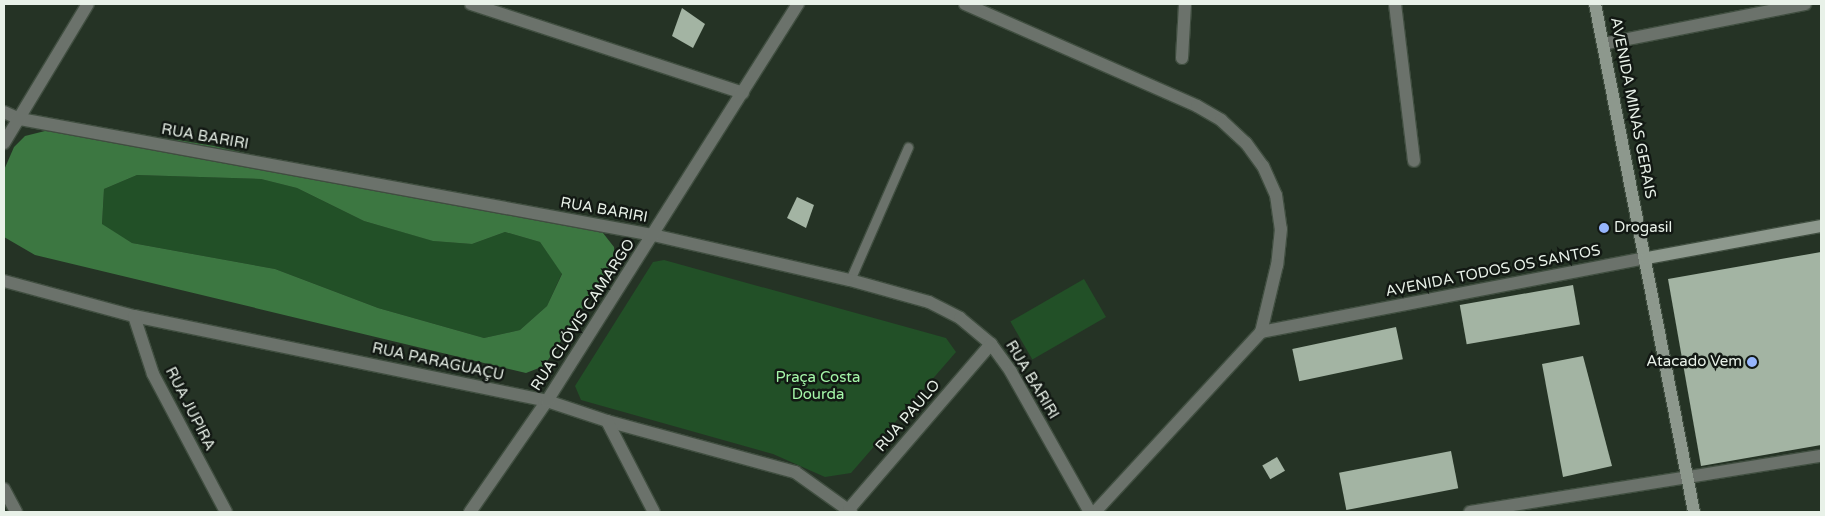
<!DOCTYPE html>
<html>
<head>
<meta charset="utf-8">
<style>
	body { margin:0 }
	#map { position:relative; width:1825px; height:516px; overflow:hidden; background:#253325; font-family:"Varela Round",sans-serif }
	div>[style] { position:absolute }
	.green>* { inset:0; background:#225027; transform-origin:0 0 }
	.forest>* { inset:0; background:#3c7741 }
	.building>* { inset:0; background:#a3b4a3; transform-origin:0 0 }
	.roads { filter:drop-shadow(1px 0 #404e40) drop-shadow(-1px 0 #404e40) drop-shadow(0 1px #404e40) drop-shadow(0 -1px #404e40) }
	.lane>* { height:9px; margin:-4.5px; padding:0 4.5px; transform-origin:4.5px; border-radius:4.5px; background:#6b726b }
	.street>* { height:12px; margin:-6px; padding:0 6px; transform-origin:6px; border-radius:6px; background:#6b726b }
	.secondary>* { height:12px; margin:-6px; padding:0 6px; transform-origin:6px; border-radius:6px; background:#8d988d }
	.dots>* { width:14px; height:14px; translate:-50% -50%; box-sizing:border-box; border:2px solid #121813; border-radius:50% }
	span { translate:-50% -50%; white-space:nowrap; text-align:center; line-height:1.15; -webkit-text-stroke:5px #121813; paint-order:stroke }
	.street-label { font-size:15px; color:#e8f1e8 }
	.poi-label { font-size:15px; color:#e8f1e8 }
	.left { translate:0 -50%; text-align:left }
	.right { translate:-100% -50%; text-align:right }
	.park-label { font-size:15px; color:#a6f8aa }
	.frame { position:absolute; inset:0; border:5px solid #e8f1e8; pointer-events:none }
</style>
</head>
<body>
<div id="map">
	<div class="green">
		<i style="clip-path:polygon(137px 175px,261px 179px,297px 188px,364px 221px,434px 241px,472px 244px,505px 232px,540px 242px,562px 273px,547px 306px,520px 330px,484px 338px,378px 308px,275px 269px,132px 243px,102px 225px,104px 189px)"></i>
		<i style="clip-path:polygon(664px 260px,946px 338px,956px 352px,851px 473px,825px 477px,773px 454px,581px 400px,575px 386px,653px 262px)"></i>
		<i style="left:1084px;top:279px;width:44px;height:85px;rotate:60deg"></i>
	</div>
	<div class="forest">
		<i style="clip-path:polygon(evenodd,45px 131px,178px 140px,214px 146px,603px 233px,614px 247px,615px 260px,544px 366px,526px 373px,35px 255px,4px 237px,4px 170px,14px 147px,25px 136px,45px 131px,137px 175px,261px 179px,297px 188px,364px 221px,433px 241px,472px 244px,505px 232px,540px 242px,562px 274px,547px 306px,520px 330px,484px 338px,378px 308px,275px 269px,132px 243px,102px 224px,104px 189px,137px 175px)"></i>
	</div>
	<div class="building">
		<i style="clip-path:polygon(682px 8px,705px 24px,693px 48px,672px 36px)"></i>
		<i style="clip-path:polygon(797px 197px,814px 205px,806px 228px,787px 218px)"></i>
		<i style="clip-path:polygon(1821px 252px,1821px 445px,1701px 466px,1668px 279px)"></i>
		<i style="left:1573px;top:285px;width:40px;height:115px;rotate:80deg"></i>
		<i style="left:1396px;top:327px;width:33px;height:106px;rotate:78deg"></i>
		<i style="clip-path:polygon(1583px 356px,1612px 466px,1563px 477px,1542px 364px)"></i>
		<i style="left:1451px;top:451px;width:38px;height:114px;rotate:79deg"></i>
		<i style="left:1277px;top:457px;width:16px;height:17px;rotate:60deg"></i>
	</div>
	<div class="roads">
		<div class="lane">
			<i style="left:850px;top:280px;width:145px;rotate:-66.4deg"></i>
		</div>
		<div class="street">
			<i style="left:471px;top:4px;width:286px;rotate:18.1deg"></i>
			<i style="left:965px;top:4px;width:253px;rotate:23.7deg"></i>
			<i style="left:1197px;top:106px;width:28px;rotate:30deg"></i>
			<i style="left:1221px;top:120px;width:34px;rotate:43deg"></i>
			<i style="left:1246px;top:143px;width:29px;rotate:54deg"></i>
			<i style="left:1263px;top:166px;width:32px;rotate:66deg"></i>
			<i style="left:1276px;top:195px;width:34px;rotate:82deg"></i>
			<i style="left:1281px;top:229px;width:36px;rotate:96deg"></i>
			<i style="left:1277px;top:265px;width:69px;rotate:103.4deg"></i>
			<i style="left:1261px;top:332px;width:245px;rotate:132.7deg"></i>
			<i style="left:1395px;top:4px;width:158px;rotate:83.1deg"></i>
			<i style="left:1603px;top:44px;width:206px;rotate:-11.2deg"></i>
			<i style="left:1182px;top:58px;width:54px;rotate:-86.8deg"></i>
			<i style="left:4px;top:112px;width:17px;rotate:24deg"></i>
			<i style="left:20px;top:119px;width:644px;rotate:10.38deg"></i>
			<i style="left:653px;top:235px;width:202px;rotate:12.9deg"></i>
			<i style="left:850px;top:280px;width:82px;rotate:15.6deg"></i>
			<i style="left:929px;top:302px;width:35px;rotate:27deg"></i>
			<i style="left:960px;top:318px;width:40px;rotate:40deg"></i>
			<i style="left:991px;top:344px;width:34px;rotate:54deg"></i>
			<i style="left:1011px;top:372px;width:161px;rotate:60.6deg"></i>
			<i style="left:4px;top:143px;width:162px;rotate:-58.9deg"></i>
			<i style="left:4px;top:281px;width:135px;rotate:15.1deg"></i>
			<i style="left:134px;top:316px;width:422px;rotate:11.6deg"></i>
			<i style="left:547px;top:401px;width:63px;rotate:18.4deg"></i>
			<i style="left:607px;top:421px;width:195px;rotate:15.2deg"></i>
			<i style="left:795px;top:472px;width:69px;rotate:35.5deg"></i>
			<i style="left:134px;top:316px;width:61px;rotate:71.9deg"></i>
			<i style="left:153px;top:374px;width:156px;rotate:62.1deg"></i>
			<i style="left:1261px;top:332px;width:393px;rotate:-10.9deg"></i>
			<i style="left:607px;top:421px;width:102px;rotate:62.7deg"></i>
			<i style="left:4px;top:489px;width:26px;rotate:62deg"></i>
			<i style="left:849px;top:509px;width:218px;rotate:-49.3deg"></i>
			<i style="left:470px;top:512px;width:135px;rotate:-55.3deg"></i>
			<i style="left:547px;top:401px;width:470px;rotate:-57.7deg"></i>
			<i style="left:1470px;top:512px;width:355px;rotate:-9.1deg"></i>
		</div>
		<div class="secondary">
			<i style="left:1595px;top:4px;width:518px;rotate:78.97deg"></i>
			<i style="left:1647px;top:258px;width:177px;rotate:-10.4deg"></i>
		</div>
	</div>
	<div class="dots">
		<i style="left:1604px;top:228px;background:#97b6fd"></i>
		<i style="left:1752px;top:362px;background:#97b6fd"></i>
	</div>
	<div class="street-label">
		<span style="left:1633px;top:108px;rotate:79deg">AVENIDA MINAS GERAIS</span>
		<span style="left:205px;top:137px;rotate:10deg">RUA BARIRI</span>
		<span style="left:604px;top:210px;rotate:10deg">RUA BARIRI</span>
		<span style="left:1493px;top:271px;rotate:-11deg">AVENIDA TODOS OS SANTOS</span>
		<span style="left:583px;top:315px;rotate:-57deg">RUA CLÓVIS CAMARGO</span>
		<span style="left:438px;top:362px;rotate:12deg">RUA PARAGUAÇU</span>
		<span style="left:1032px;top:380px;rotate:59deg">RUA BARIRI</span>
		<span style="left:190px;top:409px;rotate:63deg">RUA JUPIRA</span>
		<span style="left:908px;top:416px;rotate:-49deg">RUA PAULO</span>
	</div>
	<div class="poi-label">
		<span class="left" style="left:1614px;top:228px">Drogasil</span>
		<span class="right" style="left:1742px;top:362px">Atacado Vem</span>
	</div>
	<div class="park-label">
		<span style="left:818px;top:386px">Praça Costa<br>Dourda</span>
	</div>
	<div class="frame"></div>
</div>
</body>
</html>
